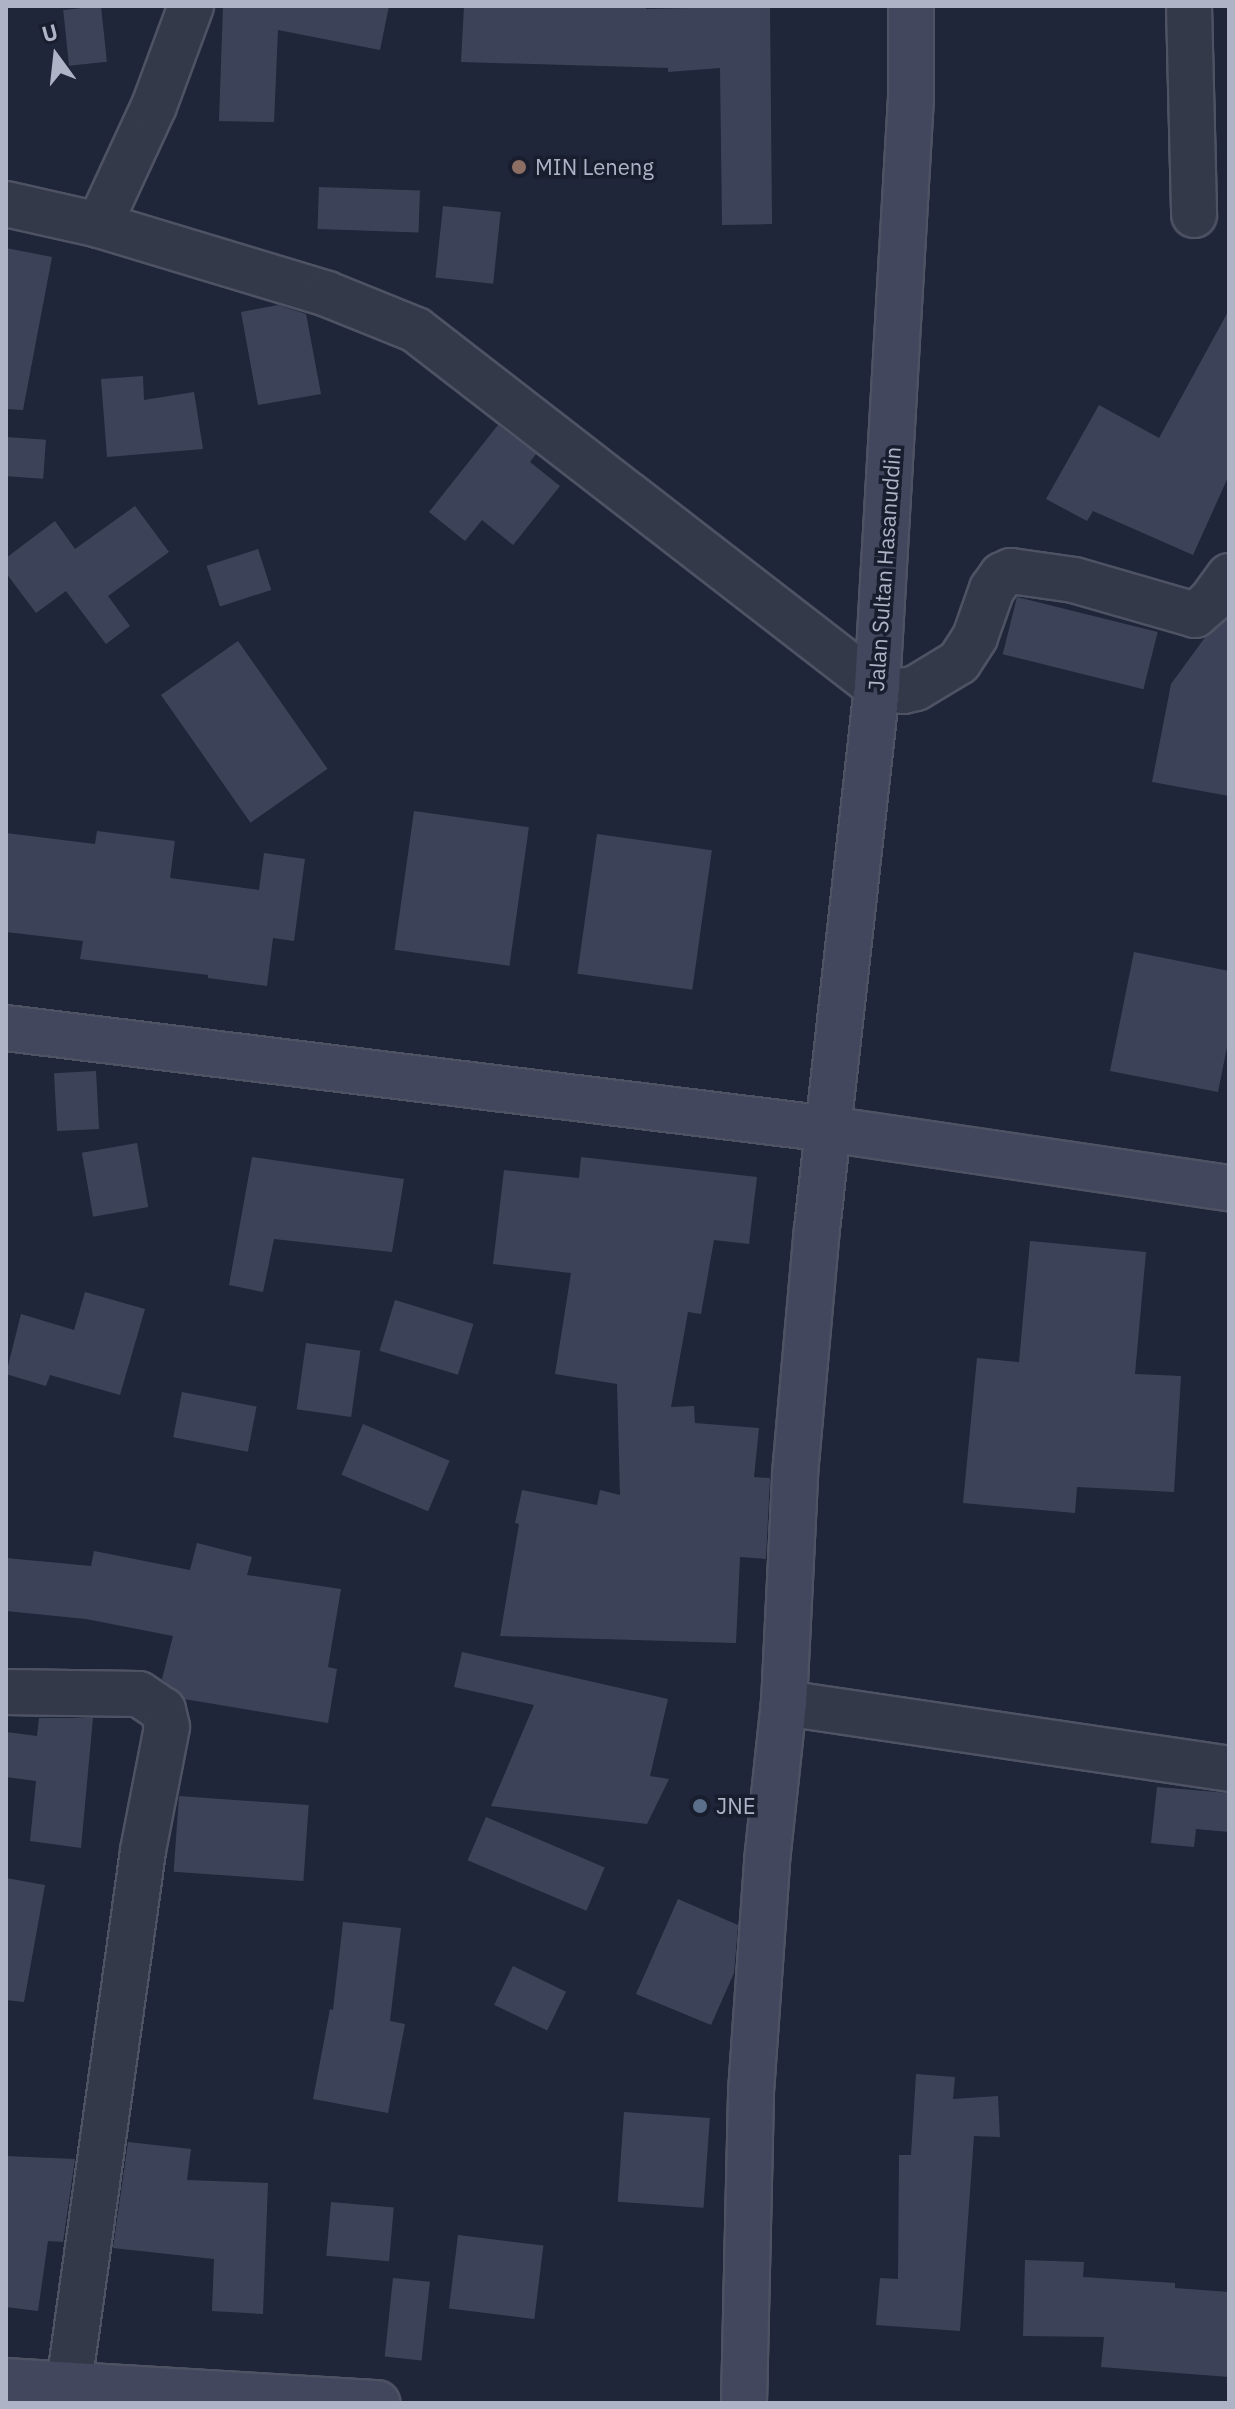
<!DOCTYPE html>
<html>
<head>
<meta charset="utf-8">
<style>
	body { margin:0 }
	#map { position:relative; width:1235px; height:2409px; overflow:hidden; background:#202639; font-family:"IBM Plex Sans",sans-serif }
	div>[style] { position:absolute }
	.building>* { inset:0; background:#3c4359; transform-origin:0 0 }
	.roads { filter:drop-shadow(2px 0 #4e5364) drop-shadow(-2px 0 #4e5364) drop-shadow(0 2px #4e5364) drop-shadow(0 -2px #4e5364) }
	.street>* { height:44px; margin:-22px; padding:0 22px; transform-origin:22px; border-radius:22px; background:#34394a }
	.secondary>* { height:44px; margin:-22px; padding:0 22px; transform-origin:22px; border-radius:22px; background:#42475d }
	.dots>* { width:22px; height:22px; translate:-50% -50%; box-sizing:border-box; border:4px solid #191e2e; border-radius:50% }
	span { translate:-50% -50%; white-space:nowrap; text-align:center; line-height:1.15; -webkit-text-stroke:7px #191e2e; paint-order:stroke }
	.poi-label { font-size:22px; color:#aeb3c6 }
	.left { translate:0 -50%; text-align:left }
	.street-label { font-size:22px; color:#aeb3c6 }
	.frame { position:absolute; inset:0; border:8px solid #aeb3c6; pointer-events:none }
	.north { position:absolute; left:16px; top:16px; width:80px; height:80px; -webkit-text-stroke:6px #191e2e; paint-order:stroke; rotate:345deg; font-size:22px; font-weight:700; line-height:32px; text-align:center; color:#aeb3c6 }
	.north::after { content:''; display:block; margin:auto; width:28px; height:36px; background:#aeb3c6; clip-path:polygon(50% 0,100% 100%,50% 72%,0 100%) }
</style>
</head>
<body>
<div id="map">
	<div class="building">
		<i style="left:101px;top:6px;width:56px;height:38px;rotate:84deg"></i>
		<i style="clip-path:polygon(223px 6px,389px 6px,380px 50px,278px 30px,274px 122px,219px 121px)"></i>
		<i style="clip-path:polygon(464px 6px,646px 6px,646px 9px,770px 6px,772px 224px,722px 225px,720px 68px,668px 72px,668px 68px,461px 62px)"></i>
		<i style="left:319px;top:187px;width:101px;height:42px;rotate:2deg"></i>
		<i style="left:443px;top:206px;width:58px;height:72px;rotate:6deg"></i>
		<i style="clip-path:polygon(6px 248px,52px 257px,23px 410px,6px 409px)"></i>
		<i style="clip-path:polygon(278px 305px,306px 314px,321px 394px,258px 405px,241px 312px)"></i>
		<i style="clip-path:polygon(1229px 310px,1229px 475px,1193px 555px,1093px 511px,1087px 521px,1046px 499px,1099px 405px,1159px 438px)"></i>
		<i style="clip-path:polygon(143px 376px,144px 400px,194px 392px,203px 449px,107px 457px,101px 379px)"></i>
		<i style="clip-path:polygon(498px 425px,536px 454px,530px 462px,560px 486px,513px 545px,482px 520px,465px 541px,429px 512px)"></i>
		<i style="left:6px;top:437px;width:40px;height:39px;rotate:4deg"></i>
		<i style="clip-path:polygon(135px 506px,169px 552px,108px 596px,130px 626px,106px 644px,66px 591px,36px 613px,6px 573px,6px 558px,55px 521px,75px 549px)"></i>
		<i style="left:258px;top:549px;width:43px;height:54px;rotate:72deg"></i>
		<i style="left:1017px;top:597px;width:145px;height:59px;rotate:14deg"></i>
		<i style="clip-path:polygon(1229px 618px,1229px 796px,1152px 782px,1171px 684px,1206px 636px)"></i>
		<i style="left:238px;top:641px;width:156px;height:94px;rotate:55deg"></i>
		<i style="left:414px;top:811px;width:116px;height:140px;rotate:8deg"></i>
		<i style="clip-path:polygon(97px 831px,175px 841px,170px 878px,259px 890px,264px 853px,305px 859px,294px 941px,273px 938px,267px 986px,208px 978px,208px 975px,80px 959px,83px 941px,6px 932px,6px 833px,95px 844px)"></i>
		<i style="left:597px;top:834px;width:116px;height:141px;rotate:8deg"></i>
		<i style="clip-path:polygon(1134px 952px,1229px 971px,1229px 1037px,1218px 1092px,1110px 1071px)"></i>
		<i style="left:96px;top:1071px;width:58px;height:42px;rotate:87deg"></i>
		<i style="left:137px;top:1143px;width:65px;height:56px;rotate:80deg"></i>
		<i style="clip-path:polygon(252px 1157px,404px 1179px,392px 1252px,274px 1239px,263px 1292px,229px 1285px)"></i>
		<i style="clip-path:polygon(581px 1157px,757px 1177px,749px 1244px,714px 1240px,701px 1314px,688px 1312px,671px 1407px,694px 1406px,695px 1423px,759px 1428px,754px 1477px,770px 1478px,766px 1559px,740px 1557px,736px 1643px,500px 1636px,519px 1524px,515px 1523px,522px 1490px,597px 1505px,600px 1490px,620px 1495px,617px 1384px,555px 1374px,571px 1273px,493px 1264px,504px 1170px,579px 1178px)"></i>
		<i style="clip-path:polygon(1030px 1241px,1146px 1252px,1135px 1374px,1181px 1376px,1174px 1492px,1077px 1487px,1075px 1513px,963px 1503px,977px 1358px,1019px 1362px)"></i>
		<i style="clip-path:polygon(85px 1292px,145px 1309px,120px 1395px,50px 1375px,46px 1386px,6px 1374px,21px 1314px,74px 1330px)"></i>
		<i style="left:395px;top:1300px;width:82px;height:53px;rotate:17deg"></i>
		<i style="left:306px;top:1343px;width:55px;height:67px;rotate:8deg"></i>
		<i style="left:182px;top:1392px;width:76px;height:46px;rotate:11deg"></i>
		<i style="left:363px;top:1424px;width:94px;height:55px;rotate:23deg"></i>
		<i style="clip-path:polygon(197px 1543px,252px 1557px,247px 1575px,341px 1589px,328px 1667px,337px 1669px,328px 1723px,184px 1699px,162px 1679px,173px 1636px,86px 1619px,6px 1611px,6px 1558px,91px 1566px,94px 1551px,190px 1570px)"></i>
		<i style="clip-path:polygon(462px 1652px,668px 1699px,650px 1776px,669px 1779px,647px 1824px,491px 1806px,534px 1705px,454px 1687px)"></i>
		<i style="clip-path:polygon(39px 1718px,93px 1718px,81px 1848px,30px 1841px,36px 1781px,6px 1777px,6px 1732px,37px 1736px)"></i>
		<i style="clip-path:polygon(1157px 1787px,1229px 1793px,1229px 1832px,1196px 1829px,1194px 1847px,1151px 1843px)"></i>
		<i style="left:179px;top:1796px;width:130px;height:76px;rotate:4deg"></i>
		<i style="left:486px;top:1817px;width:129px;height:47px;rotate:23deg"></i>
		<i style="clip-path:polygon(6px 1878px,45px 1885px,24px 2002px,6px 2000px)"></i>
		<i style="clip-path:polygon(678px 1899px,738px 1925px,734px 1973px,711px 2025px,636px 1994px)"></i>
		<i style="clip-path:polygon(343px 1922px,401px 1928px,390px 2021px,405px 2024px,388px 2113px,313px 2099px,330px 2009px,333px 2010px)"></i>
		<i style="left:513px;top:1966px;width:59px;height:43px;rotate:26deg"></i>
		<i style="clip-path:polygon(916px 2074px,955px 2077px,953px 2099px,998px 2096px,1000px 2137px,974px 2136px,960px 2331px,876px 2325px,880px 2278px,898px 2279px,899px 2155px,911px 2155px)"></i>
		<i style="left:624px;top:2112px;width:86px;height:90px;rotate:4deg"></i>
		<i style="clip-path:polygon(128px 2142px,191px 2149px,187px 2180px,268px 2183px,263px 2314px,212px 2311px,214px 2259px,113px 2248px)"></i>
		<i style="clip-path:polygon(6px 2156px,75px 2159px,63px 2242px,48px 2241px,38px 2311px,6px 2307px)"></i>
		<i style="left:331px;top:2202px;width:63px;height:54px;rotate:5deg"></i>
		<i style="left:458px;top:2235px;width:86px;height:74px;rotate:7deg"></i>
		<i style="clip-path:polygon(1025px 2260px,1084px 2262px,1083px 2277px,1175px 2283px,1175px 2288px,1229px 2292px,1229px 2377px,1101px 2367px,1104px 2337px,1023px 2336px)"></i>
		<i style="left:393px;top:2278px;width:37px;height:79px;rotate:6deg"></i>
	</div>
	<div class="roads">
		<div class="street">
			<i style="left:1189px;top:6px;width:209px;rotate:88.6deg"></i>
			<i style="left:6px;top:204px;width:95px;rotate:12.7deg"></i>
			<i style="left:99px;top:225px;width:131px;rotate:-65.2deg"></i>
			<i style="left:154px;top:106px;width:107px;rotate:-69.7deg"></i>
			<i style="left:99px;top:225px;width:238px;rotate:16.8deg"></i>
			<i style="left:327px;top:294px;width:96px;rotate:22deg"></i>
			<i style="left:416px;top:330px;width:583px;rotate:37.75deg"></i>
			<i style="left:877px;top:687px;width:26px;rotate:9deg"></i>
			<i style="left:903px;top:691px;width:13px;rotate:-13deg"></i>
			<i style="left:916px;top:688px;width:50px;rotate:-31.2deg"></i>
			<i style="left:959px;top:662px;width:30px;rotate:-57deg"></i>
			<i style="left:975px;top:637px;width:51px;rotate:-70.5deg"></i>
			<i style="left:992px;top:589px;width:17px;rotate:-54deg"></i>
			<i style="left:1002px;top:575px;width:10px;rotate:-24deg"></i>
			<i style="left:1011px;top:571px;width:64px;rotate:8.1deg"></i>
			<i style="left:1074px;top:580px;width:126px;rotate:16.1deg"></i>
			<i style="left:1195px;top:615px;width:21px;rotate:-41deg"></i>
			<i style="left:1211px;top:601px;width:31px;rotate:-54deg"></i>
			<i style="left:6px;top:1692px;width:133px;rotate:0.9deg"></i>
			<i style="left:139px;top:1694px;width:29px;rotate:34deg"></i>
			<i style="left:163px;top:1710px;width:17px;rotate:77deg"></i>
			<i style="left:167px;top:1727px;width:126px;rotate:101deg"></i>
			<i style="left:143px;top:1851px;width:538px;rotate:97.9deg"></i>
			<i style="left:784px;top:1703px;width:450px;rotate:8.4deg"></i>
		</div>
		<div class="secondary">
			<i style="left:6px;top:1028px;width:828px;rotate:7deg"></i>
			<i style="left:828px;top:1129px;width:405px;rotate:8.4deg"></i>
			<i style="left:6px;top:2381px;width:372px;rotate:3.4deg"></i>
			<i style="left:744px;top:2403px;width:311px;rotate:-88.7deg"></i>
			<i style="left:751px;top:2092px;width:232px;rotate:-86deg"></i>
			<i style="left:767px;top:1861px;width:159px;rotate:-83.9deg"></i>
			<i style="left:784px;top:1703px;width:229px;rotate:-87.2deg"></i>
			<i style="left:795px;top:1474px;width:246px;rotate:-84.9deg"></i>
			<i style="left:817px;top:1229px;width:545px;rotate:-83.68deg"></i>
			<i style="left:877px;top:687px;width:590px;rotate:-86.7deg"></i>
			<i style="left:911px;top:98px;width:92px;rotate:-90deg"></i>
		</div>
	</div>
	<div class="dots">
		<i style="left:519px;top:167px;background:#8d6e63"></i>
		<i style="left:700px;top:1806px;background:#5c6f8a"></i>
	</div>
	<div class="poi-label">
		<span class="left" style="left:535px;top:167px">MIN Leneng</span>
		<span class="left" style="left:716px;top:1806px">JNE</span>
	</div>
	<div class="street-label">
		<span style="left:884px;top:569px;rotate:-86deg">Jalan Sultan Hasanuddin</span>
	</div>
	<div class="frame"></div>
	<div class="north">U</div>
</div>
</body>
</html>
